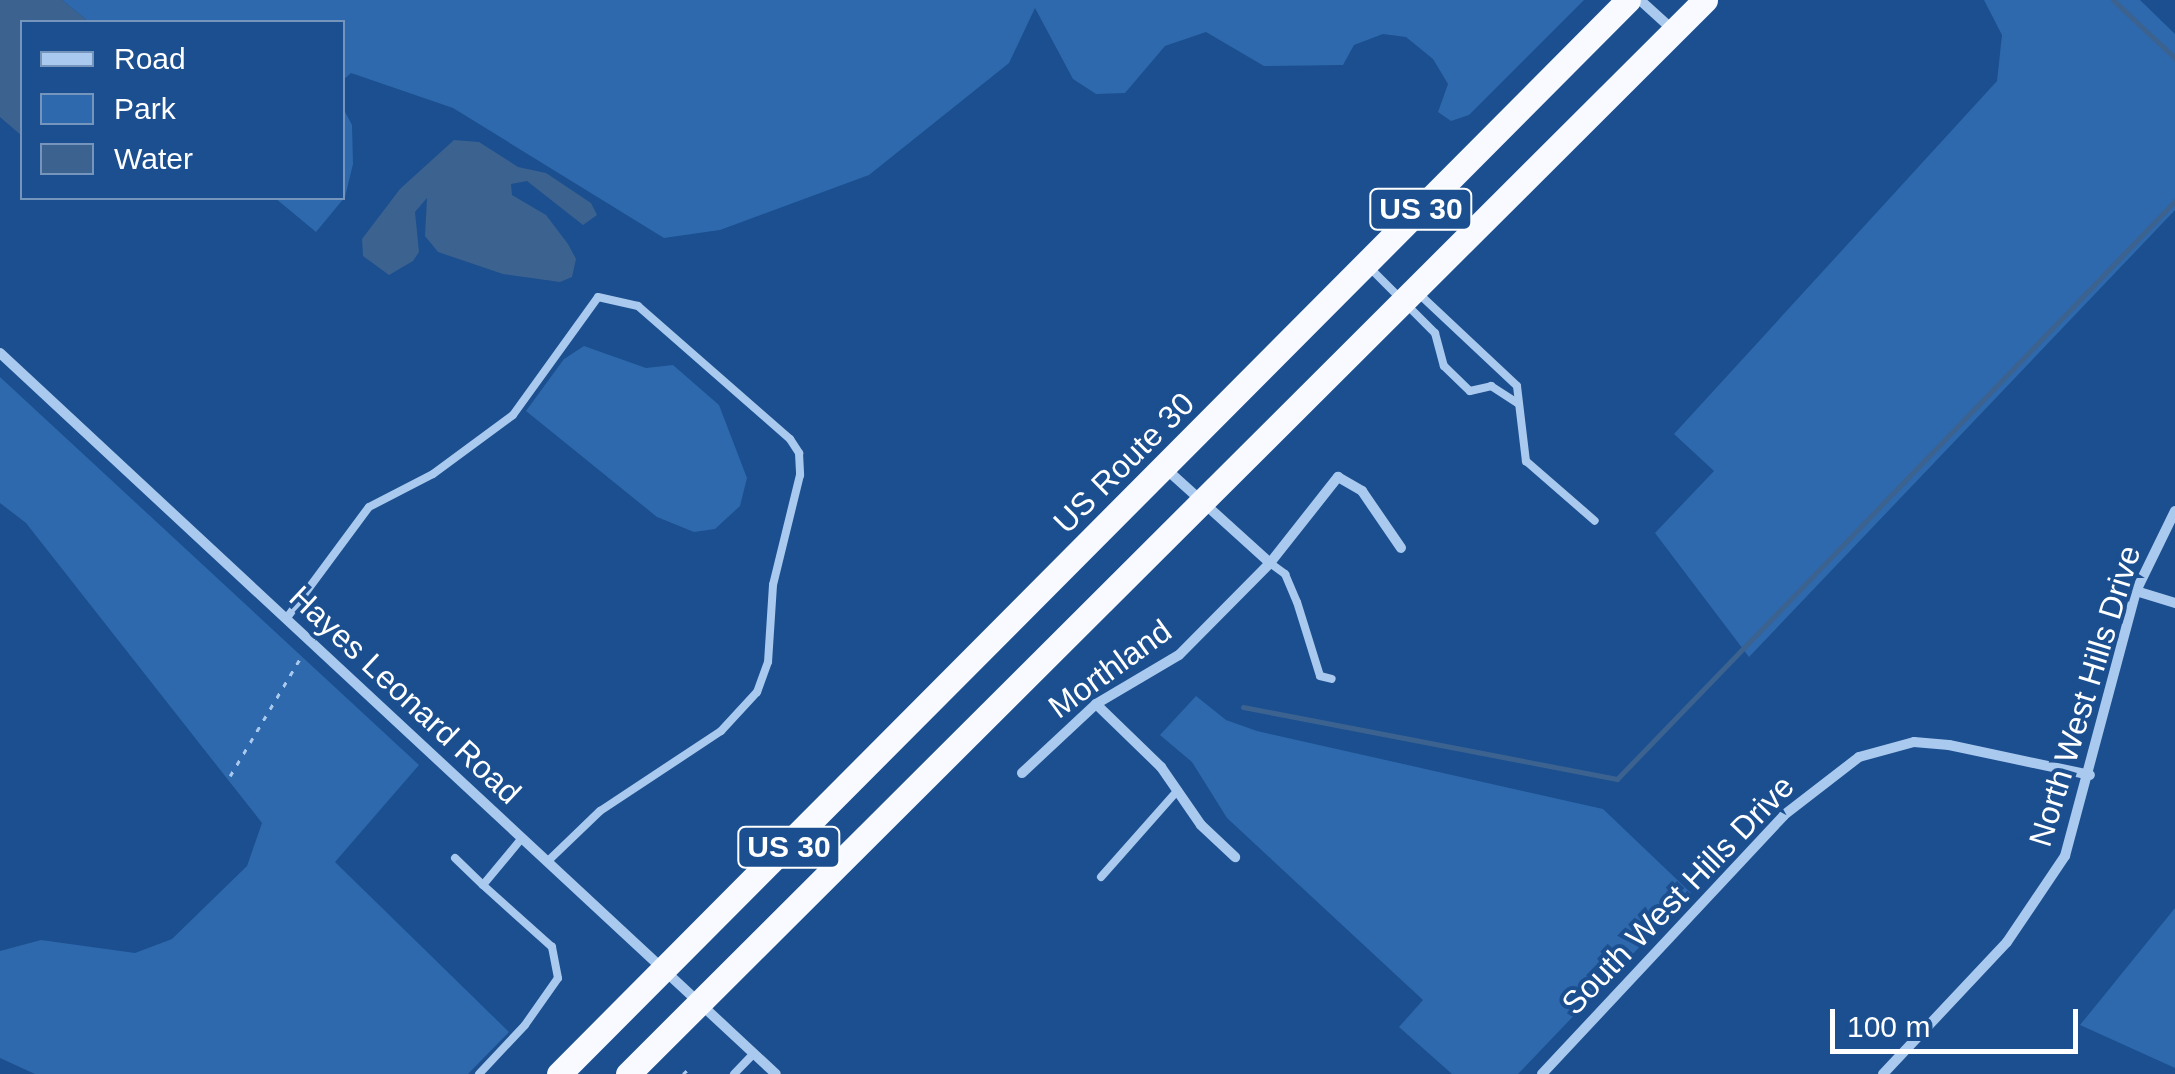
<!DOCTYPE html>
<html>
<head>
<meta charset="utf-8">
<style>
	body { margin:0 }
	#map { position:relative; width:2175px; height:1074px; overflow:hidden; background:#1b4f8f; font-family:Arial,sans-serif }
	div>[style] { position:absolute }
	.green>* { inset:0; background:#2e69ad }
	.water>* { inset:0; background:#3c6290 }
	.stream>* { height:5px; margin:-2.5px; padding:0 2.5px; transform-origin:2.5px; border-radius:2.5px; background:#3c6290 }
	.path>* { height:2.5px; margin-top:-1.25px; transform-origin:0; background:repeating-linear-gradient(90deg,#a9c9ee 0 5px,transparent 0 13px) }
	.service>* { height:8px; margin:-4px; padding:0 4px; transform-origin:4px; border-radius:4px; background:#a9c9ee }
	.minor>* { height:10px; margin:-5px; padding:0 5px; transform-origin:5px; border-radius:5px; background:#a9c9ee }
	.trunk>* { height:25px; margin:-12.5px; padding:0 12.5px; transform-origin:12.5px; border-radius:12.5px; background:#f8faff }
	span { translate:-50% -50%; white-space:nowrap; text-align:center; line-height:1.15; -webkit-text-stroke:8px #1b4f8f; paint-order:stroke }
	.shield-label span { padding:2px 8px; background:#1b4f8f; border:2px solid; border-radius:8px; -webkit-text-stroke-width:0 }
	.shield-label { font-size:30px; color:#fff; font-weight:700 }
	.street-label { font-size:32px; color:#fff }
	.legend { position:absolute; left:20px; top:20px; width:325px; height:180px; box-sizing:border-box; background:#1b4f8f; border:2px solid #7695bc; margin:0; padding:12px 18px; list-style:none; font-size:30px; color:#fff }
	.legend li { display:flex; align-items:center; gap:20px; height:50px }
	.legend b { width:50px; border:2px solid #7695bc }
	.scale { position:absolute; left:1830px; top:1009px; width:248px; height:45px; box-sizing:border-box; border:5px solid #fff; border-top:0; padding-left:12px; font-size:30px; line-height:35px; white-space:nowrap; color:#fff; -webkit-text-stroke:8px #1b4f8f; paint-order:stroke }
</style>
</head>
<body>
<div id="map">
	<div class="green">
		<i style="clip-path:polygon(62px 0,1584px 0,1469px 115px,1451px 121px,1438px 112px,1448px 84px,1433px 59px,1406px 37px,1383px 34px,1354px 45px,1343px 65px,1264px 66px,1206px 32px,1165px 46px,1125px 93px,1096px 94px,1073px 79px,1035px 8px,1009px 63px,869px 175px,720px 230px,664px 238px,453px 108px,351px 73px,343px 80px,342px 22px,89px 22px)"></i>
		<i style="clip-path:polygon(1984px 0,2140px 0,2175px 34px,2175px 210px,1749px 657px,1655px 533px,1714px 471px,1674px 434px,1997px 81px,2002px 35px)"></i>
		<i style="clip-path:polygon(343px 108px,352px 125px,353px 164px,345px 197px,316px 232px,275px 198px,342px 198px)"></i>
		<i style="clip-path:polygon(584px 346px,646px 368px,673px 365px,719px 405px,747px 478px,740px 506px,715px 529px,694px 532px,657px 517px,526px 411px,564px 359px)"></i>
		<i style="clip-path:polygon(0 377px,419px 765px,335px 862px,509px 1032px,468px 1074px,35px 1074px,0 1058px,0 951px,41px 940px,135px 953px,172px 939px,247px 866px,262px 823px,26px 523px,0 503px)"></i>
		<i style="clip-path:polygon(1196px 696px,1226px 720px,1257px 731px,1603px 809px,1691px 893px,1518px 1074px,1452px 1074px,1399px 1027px,1423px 1000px,1227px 818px,1192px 762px,1160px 735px)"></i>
		<i style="clip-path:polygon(2175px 908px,2175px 1068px,2080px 1025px)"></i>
	</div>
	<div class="water">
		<i style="clip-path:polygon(0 0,62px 0,89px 22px,22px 22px,22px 136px,0 117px)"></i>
		<i style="clip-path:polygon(454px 140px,479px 142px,518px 167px,546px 173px,591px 203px,597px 215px,583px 225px,527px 181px,511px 184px,512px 195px,546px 215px,568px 244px,576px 259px,572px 277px,560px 282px,503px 274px,438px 252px,425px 236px,427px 198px,415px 212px,419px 252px,413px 261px,389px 275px,363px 256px,362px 239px,400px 189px)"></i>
	</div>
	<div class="stream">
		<i style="left:2113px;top:0;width:85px;rotate:43.1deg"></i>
		<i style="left:1243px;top:707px;width:381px;rotate:10.9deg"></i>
		<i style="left:1617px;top:779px;width:803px;rotate:-46.01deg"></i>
	</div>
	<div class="path">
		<i style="left:230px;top:776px;width:141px;rotate:-59.2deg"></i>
		<i style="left:683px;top:1074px;width:12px;rotate:-42deg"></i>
	</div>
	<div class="service">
		<i style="left:1370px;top:268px;width:92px;rotate:45deg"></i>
		<i style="left:1435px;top:333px;width:34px;rotate:75deg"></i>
		<i style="left:1444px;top:366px;width:36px;rotate:44deg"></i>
		<i style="left:1470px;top:391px;width:22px;rotate:-13deg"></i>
		<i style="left:1491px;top:386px;width:33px;rotate:33deg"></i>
		<i style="left:1417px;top:292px;width:137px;rotate:43.2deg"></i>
		<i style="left:1517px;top:386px;width:76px;rotate:83.2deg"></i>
		<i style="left:1526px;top:461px;width:91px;rotate:41deg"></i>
		<i style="left:1270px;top:563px;width:19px;rotate:36deg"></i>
		<i style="left:1285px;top:574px;width:30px;rotate:67deg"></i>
		<i style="left:1297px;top:602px;width:77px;rotate:72.7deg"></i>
		<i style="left:1320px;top:676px;width:12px;rotate:14deg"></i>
		<i style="left:286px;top:619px;width:139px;rotate:-53.5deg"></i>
		<i style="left:369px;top:507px;width:72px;rotate:-27.3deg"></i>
		<i style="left:433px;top:474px;width:99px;rotate:-36.4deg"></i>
		<i style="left:513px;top:415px;width:145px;rotate:-54.2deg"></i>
		<i style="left:598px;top:297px;width:41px;rotate:12.7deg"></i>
		<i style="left:638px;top:306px;width:202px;rotate:41.2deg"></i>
		<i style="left:790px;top:439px;width:17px;rotate:57deg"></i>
		<i style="left:799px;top:453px;width:22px;rotate:87deg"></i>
		<i style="left:800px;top:475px;width:113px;rotate:103.8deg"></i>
		<i style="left:773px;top:585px;width:77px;rotate:93.7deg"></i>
		<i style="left:768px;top:662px;width:32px;rotate:110deg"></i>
		<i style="left:757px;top:692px;width:53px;rotate:132.7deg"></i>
		<i style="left:721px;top:731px;width:145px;rotate:146.5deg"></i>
		<i style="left:600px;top:811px;width:72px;rotate:136.1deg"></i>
		<i style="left:455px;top:858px;width:39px;rotate:44deg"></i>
		<i style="left:1101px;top:877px;width:116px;rotate:-48.5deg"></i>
		<i style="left:479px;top:1074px;width:67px;rotate:-46.8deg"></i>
		<i style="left:525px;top:1025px;width:57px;rotate:-54.9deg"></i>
		<i style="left:558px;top:978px;width:32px;rotate:-101deg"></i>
		<i style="left:552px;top:947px;width:93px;rotate:-138.1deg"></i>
		<i style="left:483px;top:885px;width:61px;rotate:-50.3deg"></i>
		<i style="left:734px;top:1074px;width:29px;rotate:-46deg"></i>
	</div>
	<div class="minor">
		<i style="left:1640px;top:0;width:45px;rotate:42.3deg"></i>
		<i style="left:0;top:353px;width:1059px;rotate:42.9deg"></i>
		<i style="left:1165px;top:468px;width:142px;rotate:42.1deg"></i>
		<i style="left:2136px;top:591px;width:41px;rotate:17.1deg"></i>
		<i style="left:1096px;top:704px;width:91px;rotate:44.1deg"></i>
		<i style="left:1161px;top:767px;width:70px;rotate:55.4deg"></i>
		<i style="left:1201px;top:825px;width:47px;rotate:43.3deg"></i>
		<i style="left:1022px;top:773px;width:101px;rotate:-43deg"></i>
		<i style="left:1096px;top:704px;width:96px;rotate:-30.6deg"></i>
		<i style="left:1179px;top:655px;width:129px;rotate:-45.3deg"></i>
		<i style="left:1270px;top:563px;width:110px;rotate:-51.7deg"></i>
		<i style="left:1338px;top:477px;width:28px;rotate:30deg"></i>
		<i style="left:1362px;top:491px;width:69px;rotate:55.6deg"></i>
		<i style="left:1542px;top:1074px;width:354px;rotate:-46.9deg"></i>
		<i style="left:1784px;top:815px;width:95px;rotate:-37.7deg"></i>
		<i style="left:1859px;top:757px;width:57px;rotate:-15.3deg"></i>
		<i style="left:1914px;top:742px;width:35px;rotate:5deg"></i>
		<i style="left:1949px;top:745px;width:144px;rotate:12deg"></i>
		<i style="left:1883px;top:1074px;width:181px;rotate:-46.8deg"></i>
		<i style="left:2007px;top:942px;width:104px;rotate:-56deg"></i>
		<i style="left:2065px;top:856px;width:274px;rotate:-75deg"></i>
		<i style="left:2136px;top:591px;width:89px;rotate:-64deg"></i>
	</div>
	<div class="trunk">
		<i style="left:559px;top:1074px;width:1515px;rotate:-45.13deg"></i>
		<i style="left:628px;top:1074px;width:1521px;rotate:-44.92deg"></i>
	</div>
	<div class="shield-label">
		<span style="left:1421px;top:209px">US 30</span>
		<span style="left:789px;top:847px">US 30</span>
	</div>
	<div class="street-label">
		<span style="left:1124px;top:463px;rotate:-45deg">US Route 30</span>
		<span style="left:1110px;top:669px;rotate:-36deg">Morthland</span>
		<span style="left:405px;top:695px;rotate:43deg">Hayes Leonard Road</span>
		<span style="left:2085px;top:696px;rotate:-73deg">North West Hills Drive</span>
		<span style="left:1678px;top:895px;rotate:-46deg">South West Hills Drive</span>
	</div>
	<ul class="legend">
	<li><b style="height:12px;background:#a9c9ee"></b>Road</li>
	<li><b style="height:28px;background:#2e69ad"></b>Park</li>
	<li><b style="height:28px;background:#3c6290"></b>Water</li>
	</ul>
	<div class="scale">100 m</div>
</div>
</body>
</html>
